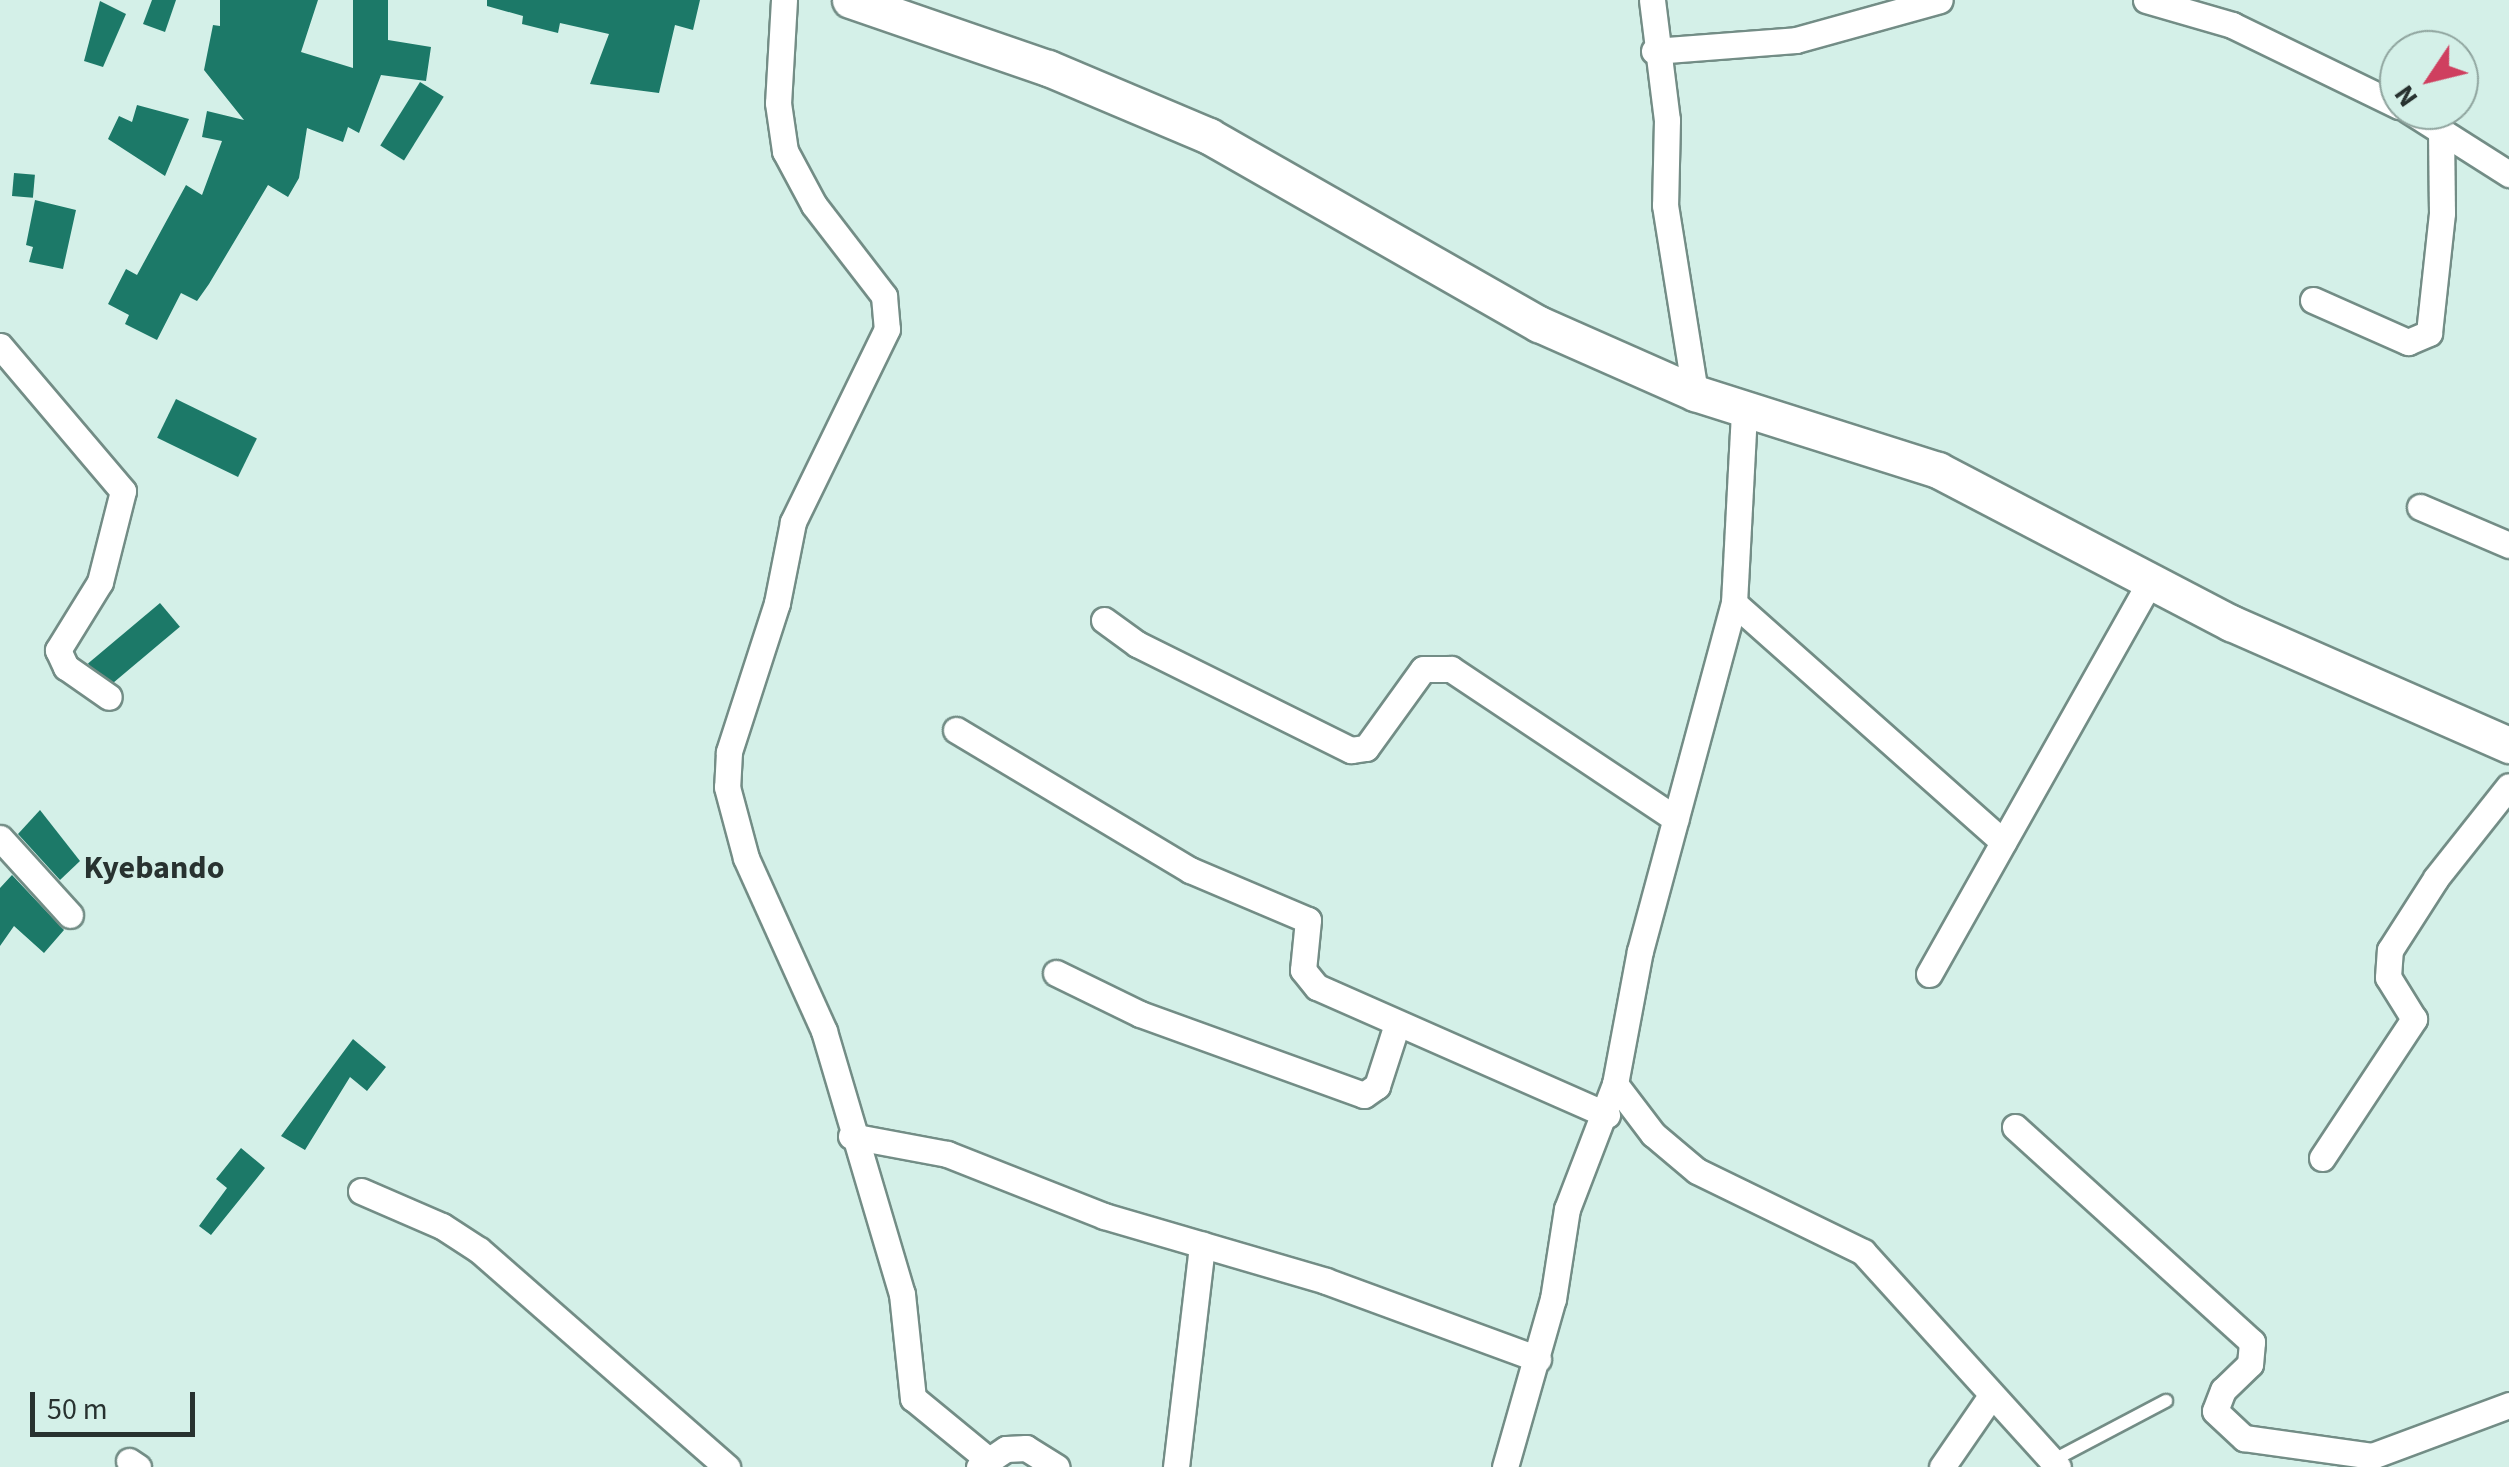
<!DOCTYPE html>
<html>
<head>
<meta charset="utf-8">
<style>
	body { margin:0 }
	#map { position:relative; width:2509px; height:1467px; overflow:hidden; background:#d4f0e8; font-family:"Source Sans 3",sans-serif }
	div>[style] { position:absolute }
	.building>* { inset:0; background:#1c7968; transform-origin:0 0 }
	.roads { filter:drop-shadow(2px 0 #738d86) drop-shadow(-2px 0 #738d86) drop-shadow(0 2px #738d86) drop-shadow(0 -2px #738d86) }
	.lane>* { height:12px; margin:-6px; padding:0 6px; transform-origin:6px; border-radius:6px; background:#fff }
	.street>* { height:25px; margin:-12.5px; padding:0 12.5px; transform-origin:12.5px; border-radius:12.5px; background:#fff }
	.secondary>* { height:35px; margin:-17.5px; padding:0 17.5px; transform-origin:17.5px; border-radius:17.5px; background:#fff }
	span { translate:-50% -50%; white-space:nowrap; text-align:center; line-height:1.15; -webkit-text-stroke:10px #d4f0e8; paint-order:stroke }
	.quarter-label { font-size:32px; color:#283230; font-weight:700 }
	.north { position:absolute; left:2379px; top:30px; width:100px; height:100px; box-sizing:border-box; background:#d4f0e8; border:2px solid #8fa49e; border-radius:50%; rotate:235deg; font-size:28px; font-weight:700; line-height:40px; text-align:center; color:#283230 }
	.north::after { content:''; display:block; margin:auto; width:35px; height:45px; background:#cf3f5f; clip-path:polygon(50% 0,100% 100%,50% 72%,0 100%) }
	.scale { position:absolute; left:30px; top:1392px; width:165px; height:45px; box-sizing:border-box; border:5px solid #283230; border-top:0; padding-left:12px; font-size:30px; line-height:35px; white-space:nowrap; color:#283230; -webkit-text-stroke:8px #d4f0e8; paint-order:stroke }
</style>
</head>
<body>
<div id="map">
	<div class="building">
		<i style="clip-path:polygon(152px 0,176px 0,165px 32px,143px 24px)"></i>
		<i style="clip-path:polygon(220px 0,318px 0,301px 52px,353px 68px,353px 0,388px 0,388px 40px,431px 47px,426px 81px,381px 75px,359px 133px,348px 127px,343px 142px,307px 128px,299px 178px,288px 197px,268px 185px,209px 284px,197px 301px,181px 293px,157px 340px,125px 324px,129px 315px,108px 304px,126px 269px,137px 275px,186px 185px,202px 195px,222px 141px,202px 137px,207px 111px,244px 120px,204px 70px,213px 25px,220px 26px)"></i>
		<i style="clip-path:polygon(487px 0,700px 0,693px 30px,675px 25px,659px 93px,590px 84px,609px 34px,560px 23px,558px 33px,522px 24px,523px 16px,487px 6px)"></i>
		<i style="clip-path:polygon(100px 1px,126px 14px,103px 67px,84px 61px)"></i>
		<i style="left:420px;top:82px;width:28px;height:75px;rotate:32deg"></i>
		<i style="clip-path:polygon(137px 105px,189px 119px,165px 176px,108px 139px,119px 116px,132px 122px)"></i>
		<i style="left:14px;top:173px;width:21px;height:23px;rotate:5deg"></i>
		<i style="clip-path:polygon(35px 200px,76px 210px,63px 269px,29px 262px,33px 247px,26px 245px)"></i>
		<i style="left:176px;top:399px;width:90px;height:43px;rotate:26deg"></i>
		<i style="left:160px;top:603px;width:31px;height:94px;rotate:50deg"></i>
		<i style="clip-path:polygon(40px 810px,80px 861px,60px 880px,18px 834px)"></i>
		<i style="clip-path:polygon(12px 875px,64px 930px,44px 953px,14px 926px,0 946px,0 888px)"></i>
		<i style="clip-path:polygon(353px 1039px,386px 1067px,367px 1091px,350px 1077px,305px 1150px,281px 1136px)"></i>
		<i style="clip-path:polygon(241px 1148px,265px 1168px,211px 1235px,199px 1226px,227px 1188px,216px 1179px)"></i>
	</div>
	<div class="roads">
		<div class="lane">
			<i style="left:2052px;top:1461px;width:129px;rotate:-27.8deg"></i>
		</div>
		<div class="street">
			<i style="left:784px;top:0;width:103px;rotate:93.3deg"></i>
			<i style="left:778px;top:103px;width:49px;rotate:81.7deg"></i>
			<i style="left:785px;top:151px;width:61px;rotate:61.8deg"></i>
			<i style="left:814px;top:205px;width:115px;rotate:52.4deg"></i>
			<i style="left:884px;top:296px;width:33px;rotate:85deg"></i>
			<i style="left:887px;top:329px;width:215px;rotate:116deg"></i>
			<i style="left:793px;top:522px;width:83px;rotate:101.2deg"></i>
			<i style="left:777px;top:603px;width:157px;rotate:107.9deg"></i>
			<i style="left:729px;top:752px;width:35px;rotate:93deg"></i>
			<i style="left:727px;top:787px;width:73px;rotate:75deg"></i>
			<i style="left:746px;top:858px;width:190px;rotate:65.7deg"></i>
			<i style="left:824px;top:1031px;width:274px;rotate:73.5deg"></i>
			<i style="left:902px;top:1294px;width:105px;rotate:84deg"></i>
			<i style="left:913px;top:1398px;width:94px;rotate:39.4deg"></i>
			<i style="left:1652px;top:0;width:121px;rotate:82.9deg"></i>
			<i style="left:1667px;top:120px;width:85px;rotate:91.3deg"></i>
			<i style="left:1665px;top:205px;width:190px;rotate:80.9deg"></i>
			<i style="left:2146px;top:0;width:90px;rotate:16.2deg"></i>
			<i style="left:2232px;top:25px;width:186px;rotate:25.9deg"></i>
			<i style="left:1654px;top:51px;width:142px;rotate:-4.4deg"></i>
			<i style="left:1796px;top:40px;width:149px;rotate:-15.5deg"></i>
			<i style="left:2408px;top:110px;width:120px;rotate:32.4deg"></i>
			<i style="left:2313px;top:300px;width:104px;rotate:23.9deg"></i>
			<i style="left:2408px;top:342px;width:23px;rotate:-23deg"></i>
			<i style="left:2429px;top:333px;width:121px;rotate:-83.8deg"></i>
			<i style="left:2442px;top:213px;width:84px;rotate:-90.7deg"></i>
			<i style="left:0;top:346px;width:190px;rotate:49.7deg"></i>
			<i style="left:123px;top:491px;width:94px;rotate:104.2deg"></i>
			<i style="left:100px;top:582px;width:80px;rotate:121.7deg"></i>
			<i style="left:58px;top:650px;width:19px;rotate:65deg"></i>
			<i style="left:66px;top:667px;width:52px;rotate:34.9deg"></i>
			<i style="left:2420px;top:507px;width:97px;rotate:23.1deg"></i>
			<i style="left:1734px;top:603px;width:360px;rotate:41.6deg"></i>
			<i style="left:1104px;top:620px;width:41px;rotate:36deg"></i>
			<i style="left:1137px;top:644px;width:239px;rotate:26.4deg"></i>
			<i style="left:1351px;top:750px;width:15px;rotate:-8deg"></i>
			<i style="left:1366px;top:748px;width:97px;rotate:-54.2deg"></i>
			<i style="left:1423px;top:669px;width:28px"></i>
			<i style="left:1451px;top:669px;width:270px;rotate:33.7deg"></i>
			<i style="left:956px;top:730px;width:273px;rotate:30.9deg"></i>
			<i style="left:1190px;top:870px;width:128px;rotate:23deg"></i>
			<i style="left:1308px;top:920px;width:50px;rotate:95.7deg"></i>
			<i style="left:1303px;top:970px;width:22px;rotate:51deg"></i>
			<i style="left:1317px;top:987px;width:317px;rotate:23.8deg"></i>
			<i style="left:0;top:838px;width:104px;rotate:47.7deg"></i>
			<i style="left:1056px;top:973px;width:93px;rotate:26deg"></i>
			<i style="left:1140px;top:1014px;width:238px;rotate:19.9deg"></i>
			<i style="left:1364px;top:1095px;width:16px;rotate:-35deg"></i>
			<i style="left:1377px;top:1086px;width:65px;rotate:-72.1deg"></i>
			<i style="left:1929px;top:974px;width:452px;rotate:-60.6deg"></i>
			<i style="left:1615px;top:1084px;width:63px;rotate:52.8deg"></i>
			<i style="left:1653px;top:1134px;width:57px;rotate:40.1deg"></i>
			<i style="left:1697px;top:1171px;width:185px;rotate:26deg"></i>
			<i style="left:1863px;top:1252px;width:290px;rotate:47.8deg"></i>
			<i style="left:2015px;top:1127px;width:320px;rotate:42.2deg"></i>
			<i style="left:2252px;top:1342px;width:22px;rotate:95deg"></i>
			<i style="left:2250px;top:1364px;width:37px;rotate:136deg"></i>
			<i style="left:2223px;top:1390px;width:22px;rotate:111deg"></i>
			<i style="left:2215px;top:1411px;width:40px;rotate:43deg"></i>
			<i style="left:2244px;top:1438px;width:129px;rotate:8deg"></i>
			<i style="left:2372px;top:1456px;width:146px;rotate:-20.4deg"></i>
			<i style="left:851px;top:1136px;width:98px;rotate:10.6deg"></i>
			<i style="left:947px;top:1154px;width:169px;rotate:21.5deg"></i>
			<i style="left:1104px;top:1216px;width:231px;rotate:16.3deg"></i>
			<i style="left:1326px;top:1281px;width:226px;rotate:20.2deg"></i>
			<i style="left:2322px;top:1158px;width:167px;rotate:-56.5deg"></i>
			<i style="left:2414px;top:1019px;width:49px;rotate:-121.8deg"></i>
			<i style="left:2388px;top:977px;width:27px;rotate:-86deg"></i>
			<i style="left:2390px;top:950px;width:85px;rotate:-57.4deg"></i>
			<i style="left:2436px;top:878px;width:117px;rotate:-51.6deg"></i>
			<i style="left:361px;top:1191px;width:88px;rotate:23.4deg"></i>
			<i style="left:442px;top:1226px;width:44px;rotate:33deg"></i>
			<i style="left:479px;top:1250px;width:330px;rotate:41.2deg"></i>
			<i style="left:129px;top:1461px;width:11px;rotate:34deg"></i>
			<i style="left:979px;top:1467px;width:32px;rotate:-34deg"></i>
			<i style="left:1006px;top:1449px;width:20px;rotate:-3deg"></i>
			<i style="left:1026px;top:1448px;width:36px;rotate:32deg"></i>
			<i style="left:1176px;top:1467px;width:224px;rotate:-83.3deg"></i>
			<i style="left:1505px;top:1467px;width:175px;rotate:-74.1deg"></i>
			<i style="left:1553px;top:1299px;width:91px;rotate:-81.2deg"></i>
			<i style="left:1567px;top:1209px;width:134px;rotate:-69deg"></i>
			<i style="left:1615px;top:1084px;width:135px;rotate:-79.4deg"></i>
			<i style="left:1640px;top:951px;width:360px;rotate:-74.9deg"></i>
			<i style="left:1734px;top:603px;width:192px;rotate:-87deg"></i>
			<i style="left:1942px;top:1467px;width:86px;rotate:-55.4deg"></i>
		</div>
		<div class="secondary">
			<i style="left:850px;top:0;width:209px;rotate:19deg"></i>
			<i style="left:1048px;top:68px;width:175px;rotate:22.9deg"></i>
			<i style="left:1209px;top:136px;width:380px;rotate:29.7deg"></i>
			<i style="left:1539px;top:324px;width:171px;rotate:23.9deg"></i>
			<i style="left:1695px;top:393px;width:255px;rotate:17.6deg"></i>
			<i style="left:1938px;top:470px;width:331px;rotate:27.6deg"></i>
			<i style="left:2231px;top:623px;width:304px;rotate:23.7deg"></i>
		</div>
	</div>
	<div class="quarter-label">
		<span style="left:154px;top:868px">Kyebando</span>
	</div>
	<div class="north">N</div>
	<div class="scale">50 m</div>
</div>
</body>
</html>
